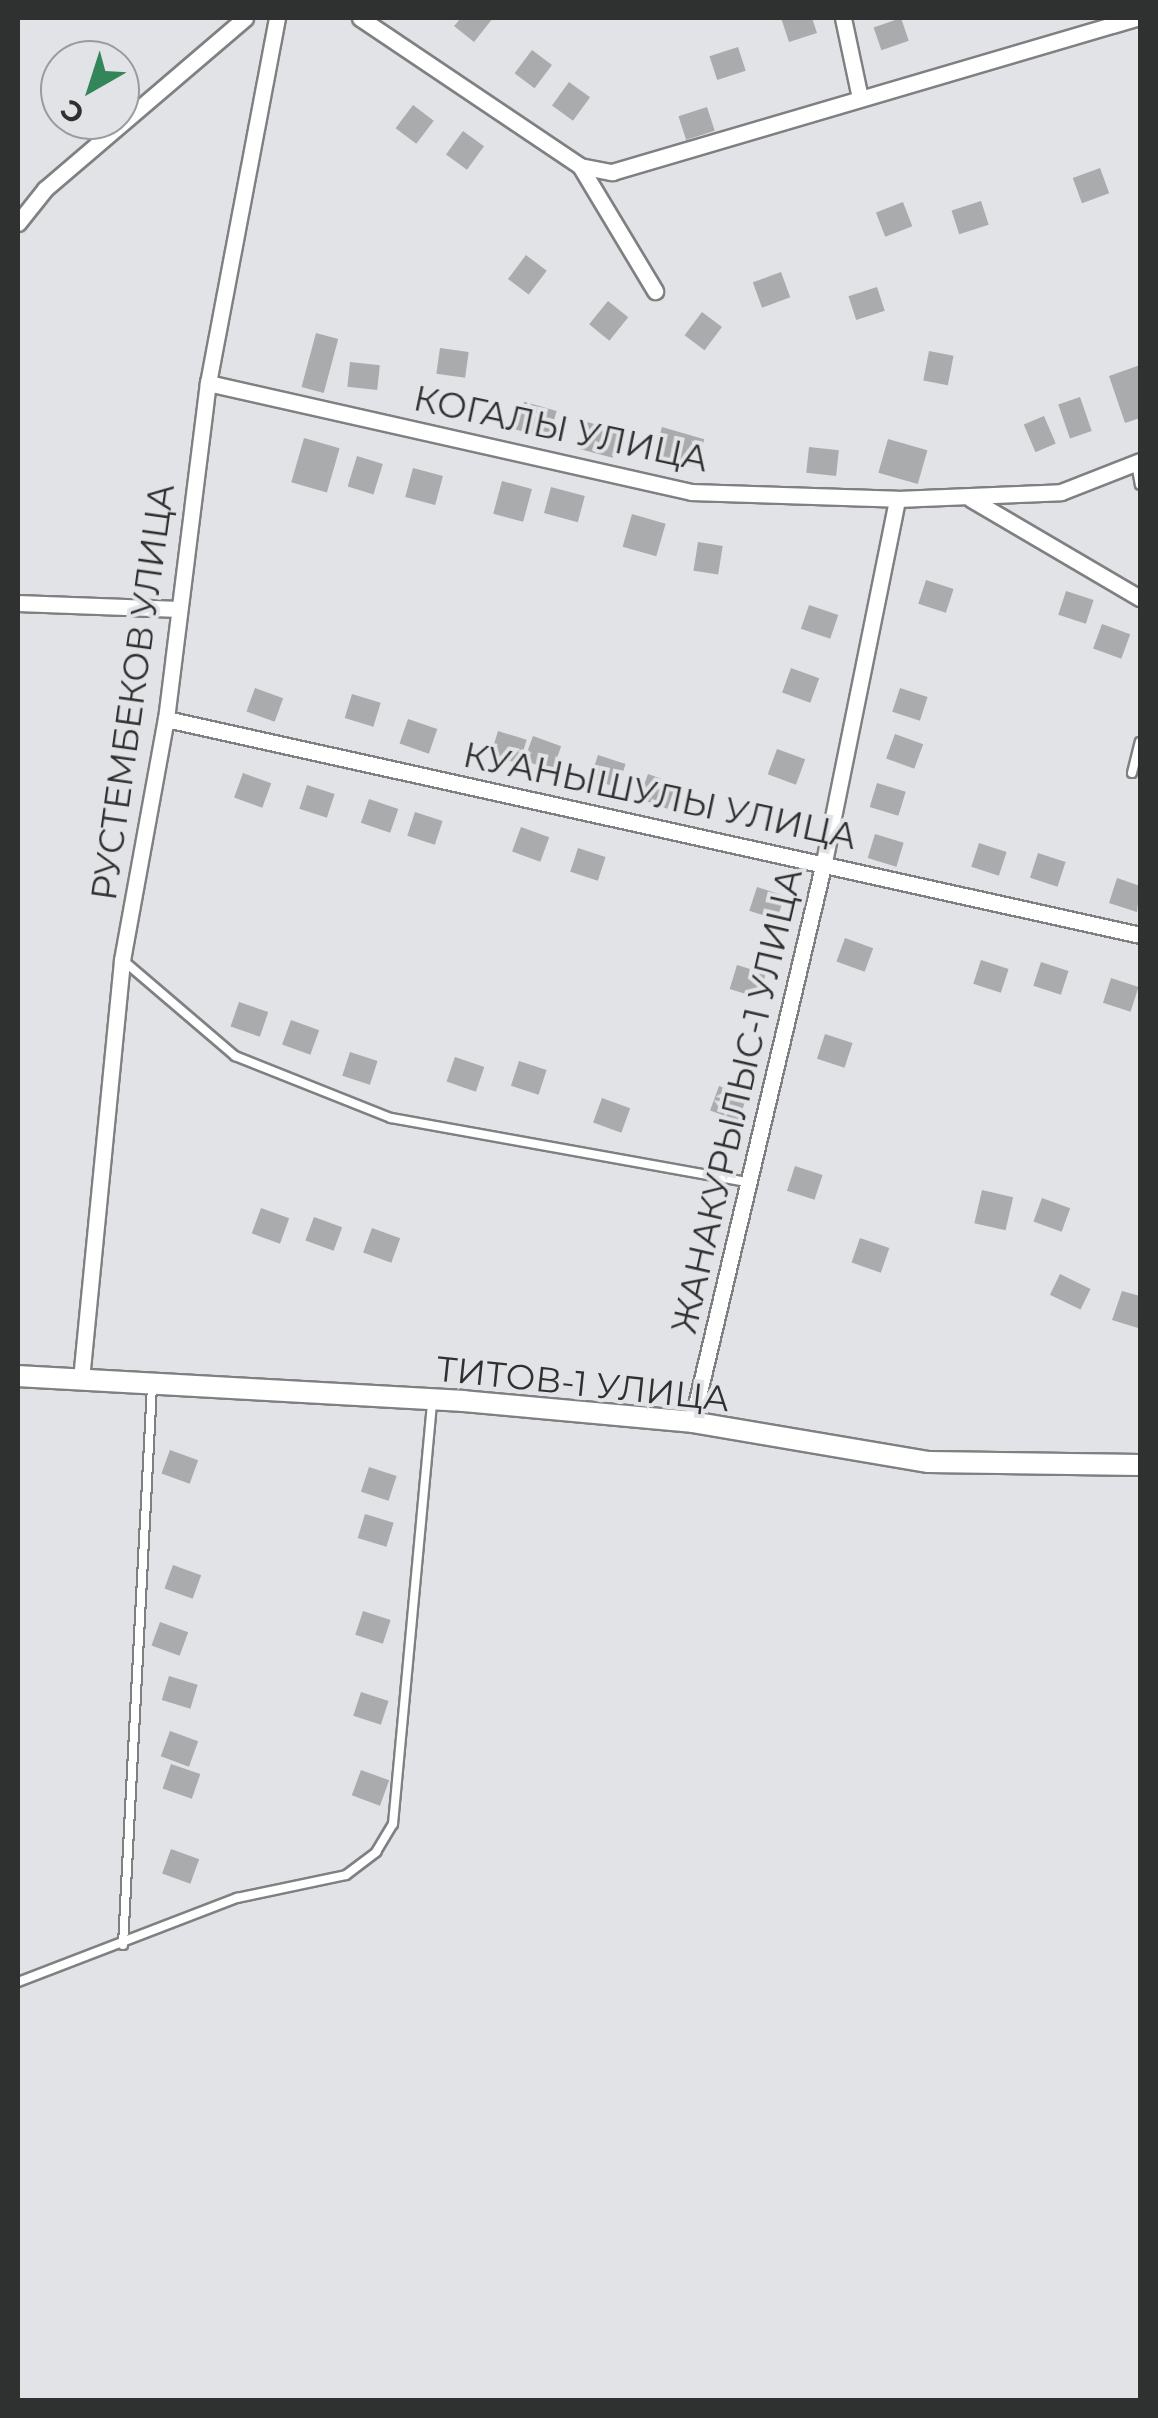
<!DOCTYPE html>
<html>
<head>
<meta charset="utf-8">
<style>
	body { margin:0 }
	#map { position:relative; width:1158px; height:2418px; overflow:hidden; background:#e2e3e6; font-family:Montserrat,sans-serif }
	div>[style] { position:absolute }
	.building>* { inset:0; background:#aaabad; transform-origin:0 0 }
	.roads { filter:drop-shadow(2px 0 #7f8082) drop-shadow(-2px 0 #7f8082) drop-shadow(0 2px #7f8082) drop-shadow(0 -2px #7f8082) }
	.service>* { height:8px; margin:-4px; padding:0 4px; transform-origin:4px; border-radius:4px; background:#fff }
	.minor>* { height:15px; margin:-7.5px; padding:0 7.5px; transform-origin:7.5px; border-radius:7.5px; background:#fff }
	.tertiary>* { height:20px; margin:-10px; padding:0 10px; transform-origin:10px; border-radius:10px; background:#fff }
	span { translate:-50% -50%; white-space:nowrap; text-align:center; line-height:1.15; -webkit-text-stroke:8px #e2e3e6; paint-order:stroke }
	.street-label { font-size:35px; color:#2f3030 }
	.frame { position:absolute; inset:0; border:20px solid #2f3030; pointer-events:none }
	.north { position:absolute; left:40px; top:40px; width:100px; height:100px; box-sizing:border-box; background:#e2e3e6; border:2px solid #9a9b9d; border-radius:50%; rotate:219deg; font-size:28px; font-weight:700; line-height:40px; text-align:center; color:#2f3030 }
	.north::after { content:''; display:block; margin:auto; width:35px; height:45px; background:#338659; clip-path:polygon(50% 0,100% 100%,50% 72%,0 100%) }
</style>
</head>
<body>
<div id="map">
	<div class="building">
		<i style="clip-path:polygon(461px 18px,493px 18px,474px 42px,454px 26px)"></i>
		<i style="clip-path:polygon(781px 18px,812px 18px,817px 33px,789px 42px)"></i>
		<i style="left:901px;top:18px;width:24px;height:29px;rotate:71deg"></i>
		<i style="left:738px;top:47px;width:25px;height:30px;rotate:72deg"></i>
		<i style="left:532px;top:50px;width:25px;height:29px;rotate:37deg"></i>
		<i style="left:569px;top:82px;width:26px;height:29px;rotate:36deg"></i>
		<i style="left:413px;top:105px;width:26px;height:29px;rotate:37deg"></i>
		<i style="left:707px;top:107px;width:25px;height:30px;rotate:72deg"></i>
		<i style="left:463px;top:131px;width:26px;height:29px;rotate:36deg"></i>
		<i style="left:1100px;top:168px;width:27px;height:29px;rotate:70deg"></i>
		<i style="left:981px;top:201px;width:25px;height:31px;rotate:72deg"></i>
		<i style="left:903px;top:202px;width:26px;height:29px;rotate:69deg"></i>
		<i style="left:526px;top:255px;width:26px;height:30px;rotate:37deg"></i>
		<i style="left:781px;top:272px;width:27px;height:30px;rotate:70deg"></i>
		<i style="left:877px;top:287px;width:25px;height:30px;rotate:72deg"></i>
		<i style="left:608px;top:301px;width:26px;height:30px;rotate:39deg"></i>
		<i style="left:702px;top:312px;width:25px;height:29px;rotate:37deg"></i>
		<i style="left:316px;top:333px;width:23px;height:56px;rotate:15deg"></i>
		<i style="left:440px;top:348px;width:29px;height:26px;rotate:8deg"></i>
		<i style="left:929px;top:351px;width:25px;height:30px;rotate:11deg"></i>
		<i style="left:350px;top:362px;width:30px;height:25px;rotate:6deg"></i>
		<i style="clip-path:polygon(1140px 365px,1140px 418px,1125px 423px,1109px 376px)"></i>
		<i style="left:1080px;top:397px;width:36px;height:23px;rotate:71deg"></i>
		<i style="left:522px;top:401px;width:36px;height:29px;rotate:16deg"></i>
		<i style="left:1044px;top:416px;width:30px;height:22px;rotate:67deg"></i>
		<i style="left:587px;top:422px;width:34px;height:28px;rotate:15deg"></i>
		<i style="left:662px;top:427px;width:44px;height:29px;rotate:16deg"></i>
		<i style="left:304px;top:438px;width:37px;height:46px;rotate:16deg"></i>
		<i style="left:888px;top:439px;width:41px;height:35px;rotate:16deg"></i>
		<i style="left:809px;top:447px;width:30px;height:26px;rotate:6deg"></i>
		<i style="left:357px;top:456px;width:27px;height:32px;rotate:17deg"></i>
		<i style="left:413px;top:468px;width:31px;height:30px;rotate:15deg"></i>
		<i style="left:502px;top:481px;width:31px;height:34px;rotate:15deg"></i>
		<i style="left:551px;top:487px;width:35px;height:27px;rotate:15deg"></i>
		<i style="left:632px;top:514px;width:35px;height:34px;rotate:16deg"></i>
		<i style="left:698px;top:542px;width:25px;height:29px;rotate:9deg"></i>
		<i style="left:926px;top:580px;width:29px;height:25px;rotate:18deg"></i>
		<i style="left:1066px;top:591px;width:29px;height:25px;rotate:18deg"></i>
		<i style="left:809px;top:605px;width:31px;height:25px;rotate:19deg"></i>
		<i style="left:1102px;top:624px;width:30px;height:26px;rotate:20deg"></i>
		<i style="left:791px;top:668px;width:30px;height:26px;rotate:20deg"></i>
		<i style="left:255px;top:688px;width:30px;height:25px;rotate:20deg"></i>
		<i style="left:900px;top:688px;width:29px;height:25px;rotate:18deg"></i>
		<i style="left:352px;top:694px;width:30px;height:25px;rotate:17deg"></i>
		<i style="left:408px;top:719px;width:31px;height:26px;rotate:19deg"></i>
		<i style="left:498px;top:731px;width:30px;height:25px;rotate:17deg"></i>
		<i style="left:895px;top:734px;width:30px;height:26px;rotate:20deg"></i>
		<i style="left:533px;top:736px;width:30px;height:26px;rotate:20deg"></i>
		<i style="left:777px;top:749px;width:30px;height:27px;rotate:20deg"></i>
		<i style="left:598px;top:755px;width:29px;height:25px;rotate:18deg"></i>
		<i style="left:243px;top:773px;width:30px;height:26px;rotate:20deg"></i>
		<i style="left:648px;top:774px;width:30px;height:26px;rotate:20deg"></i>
		<i style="left:877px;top:783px;width:30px;height:25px;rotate:17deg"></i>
		<i style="left:307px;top:785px;width:29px;height:25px;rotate:18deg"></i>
		<i style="left:369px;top:799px;width:31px;height:25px;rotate:19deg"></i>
		<i style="left:415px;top:812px;width:29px;height:25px;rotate:18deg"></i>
		<i style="left:521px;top:827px;width:30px;height:26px;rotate:20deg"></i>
		<i style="left:875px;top:834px;width:30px;height:25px;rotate:17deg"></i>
		<i style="left:979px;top:843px;width:29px;height:25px;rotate:18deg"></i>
		<i style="left:578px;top:848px;width:29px;height:25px;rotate:18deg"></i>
		<i style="left:1038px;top:853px;width:29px;height:26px;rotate:18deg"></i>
		<i style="clip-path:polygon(1117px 878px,1140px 886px,1137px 912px,1109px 903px)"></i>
		<i style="left:757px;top:887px;width:29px;height:25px;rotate:18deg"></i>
		<i style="left:845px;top:938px;width:30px;height:25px;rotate:20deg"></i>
		<i style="left:981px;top:960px;width:29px;height:25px;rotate:18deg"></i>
		<i style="left:1041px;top:962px;width:29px;height:25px;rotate:18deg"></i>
		<i style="left:737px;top:965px;width:30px;height:25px;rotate:17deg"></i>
		<i style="left:1111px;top:978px;width:29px;height:26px;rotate:18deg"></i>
		<i style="left:239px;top:1002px;width:31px;height:26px;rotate:19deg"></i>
		<i style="left:291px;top:1020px;width:30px;height:26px;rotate:20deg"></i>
		<i style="left:825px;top:1034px;width:29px;height:26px;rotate:18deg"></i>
		<i style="left:350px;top:1052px;width:29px;height:25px;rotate:18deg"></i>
		<i style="left:455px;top:1057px;width:31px;height:26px;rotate:19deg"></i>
		<i style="left:519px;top:1061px;width:29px;height:26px;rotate:18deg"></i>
		<i style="left:719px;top:1086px;width:30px;height:26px;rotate:20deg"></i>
		<i style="left:602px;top:1098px;width:30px;height:26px;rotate:20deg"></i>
		<i style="left:795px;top:1166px;width:29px;height:26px;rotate:18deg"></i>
		<i style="left:982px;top:1190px;width:32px;height:34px;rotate:13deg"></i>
		<i style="left:1042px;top:1198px;width:30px;height:25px;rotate:20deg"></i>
		<i style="left:261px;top:1208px;width:30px;height:27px;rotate:20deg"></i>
		<i style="left:314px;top:1217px;width:30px;height:25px;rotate:20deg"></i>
		<i style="left:372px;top:1228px;width:30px;height:26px;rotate:20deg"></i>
		<i style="left:860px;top:1238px;width:31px;height:26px;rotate:19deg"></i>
		<i style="left:1060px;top:1274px;width:34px;height:23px;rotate:26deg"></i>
		<i style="clip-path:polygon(1122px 1291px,1140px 1296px,1138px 1328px,1112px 1320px)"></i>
		<i style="left:170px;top:1450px;width:30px;height:25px;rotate:20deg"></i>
		<i style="left:369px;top:1467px;width:29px;height:26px;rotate:18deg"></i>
		<i style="left:365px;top:1514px;width:30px;height:25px;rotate:17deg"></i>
		<i style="left:173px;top:1565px;width:30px;height:25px;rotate:20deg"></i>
		<i style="left:363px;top:1611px;width:29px;height:25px;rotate:18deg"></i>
		<i style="left:160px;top:1622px;width:30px;height:25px;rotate:20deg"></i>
		<i style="left:169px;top:1676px;width:30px;height:25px;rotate:17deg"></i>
		<i style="left:361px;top:1692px;width:29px;height:25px;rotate:18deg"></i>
		<i style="left:170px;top:1731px;width:30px;height:27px;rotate:20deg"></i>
		<i style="left:171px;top:1764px;width:31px;height:26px;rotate:19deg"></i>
		<i style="left:361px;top:1770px;width:30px;height:27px;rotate:20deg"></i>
		<i style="left:171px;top:1849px;width:30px;height:26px;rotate:20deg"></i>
	</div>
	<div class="roads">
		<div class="service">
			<i style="left:1136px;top:463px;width:22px;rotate:80deg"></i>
			<i style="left:1132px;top:773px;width:32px;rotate:-76deg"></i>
			<i style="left:125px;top:962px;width:145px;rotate:40.5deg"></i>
			<i style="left:235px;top:1056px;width:168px;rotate:21.7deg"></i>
			<i style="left:391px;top:1118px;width:363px;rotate:10.2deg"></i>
			<i style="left:123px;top:1945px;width:560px;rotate:-87.03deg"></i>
			<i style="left:18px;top:1982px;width:235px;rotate:-21deg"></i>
			<i style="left:237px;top:1898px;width:111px;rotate:-11.9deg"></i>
			<i style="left:346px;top:1875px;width:38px;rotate:-37deg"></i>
			<i style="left:376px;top:1852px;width:33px;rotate:-59deg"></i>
			<i style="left:393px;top:1824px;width:422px;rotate:-84.7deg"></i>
		</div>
		<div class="minor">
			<i style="left:360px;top:18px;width:265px;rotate:33.9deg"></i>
			<i style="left:580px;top:166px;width:146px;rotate:59deg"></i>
			<i style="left:843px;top:18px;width:82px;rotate:78deg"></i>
			<i style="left:580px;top:166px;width:33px;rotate:11deg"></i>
			<i style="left:612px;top:172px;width:546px;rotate:-16.38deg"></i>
			<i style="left:18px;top:223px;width:43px;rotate:-51.5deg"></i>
			<i style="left:45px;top:189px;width:263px;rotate:-40.5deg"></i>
			<i style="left:208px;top:383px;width:495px;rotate:12.7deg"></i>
			<i style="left:691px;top:492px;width:206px;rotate:1.9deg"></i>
			<i style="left:897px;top:499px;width:164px;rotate:-2.4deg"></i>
			<i style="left:1061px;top:492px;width:85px;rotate:-21.4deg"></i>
			<i style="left:971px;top:499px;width:196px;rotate:30.4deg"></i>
			<i style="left:18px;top:603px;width:161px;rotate:2.1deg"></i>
			<i style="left:166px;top:719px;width:998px;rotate:12.5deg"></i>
			<i style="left:81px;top:1379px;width:421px;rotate:-84.4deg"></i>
			<i style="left:122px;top:960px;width:245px;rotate:-79.7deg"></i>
			<i style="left:166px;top:719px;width:339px;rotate:-82.9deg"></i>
			<i style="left:208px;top:383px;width:371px;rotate:-79.3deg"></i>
			<i style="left:692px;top:1422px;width:575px;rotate:-76.74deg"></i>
			<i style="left:824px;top:862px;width:370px;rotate:-78.6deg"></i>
		</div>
		<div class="tertiary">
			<i style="left:18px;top:1376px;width:446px;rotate:3.2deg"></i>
			<i style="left:463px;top:1401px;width:230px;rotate:5.2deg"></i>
			<i style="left:692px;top:1422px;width:240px;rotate:9.6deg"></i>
			<i style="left:929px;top:1462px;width:211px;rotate:0.8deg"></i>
		</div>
	</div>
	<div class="street-label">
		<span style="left:561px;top:429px;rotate:12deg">КОГАЛЫ УЛИЦА</span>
		<span style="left:133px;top:692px;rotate:-82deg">РУСТЕМБЕКОВ УЛИЦА</span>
		<span style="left:660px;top:796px;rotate:12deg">КУАНЫШУЛЫ УЛИЦА</span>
		<span style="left:737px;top:1101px;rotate:-77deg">ЖАНАКУРЫЛЫС-1 УЛИЦА</span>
		<span style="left:583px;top:1384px;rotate:6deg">ТИТОВ-1 УЛИЦА</span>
	</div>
	<div class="frame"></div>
	<div class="north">С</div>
</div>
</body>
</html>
